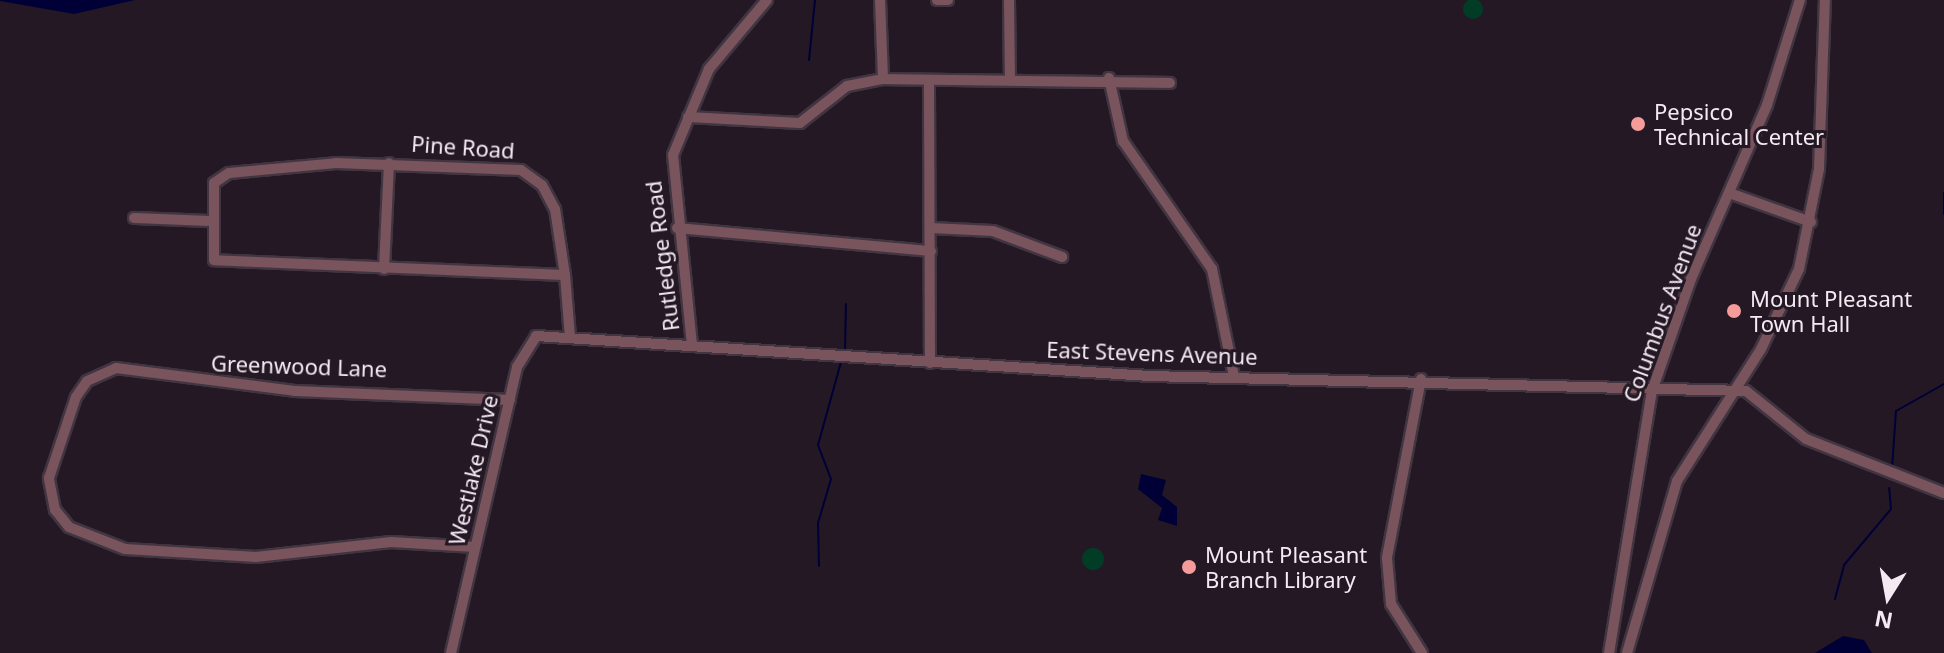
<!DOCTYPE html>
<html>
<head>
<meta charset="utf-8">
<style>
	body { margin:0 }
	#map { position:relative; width:1944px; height:653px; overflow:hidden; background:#241824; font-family:"Noto Sans",sans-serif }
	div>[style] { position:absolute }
	.green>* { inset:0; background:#013d26 }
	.round { border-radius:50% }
	.water>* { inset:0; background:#000037 }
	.stream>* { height:2px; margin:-1px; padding:0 1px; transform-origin:1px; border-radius:1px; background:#000037 }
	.roads { filter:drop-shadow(2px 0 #413541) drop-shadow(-2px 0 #413541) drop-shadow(0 2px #413541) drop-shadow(0 -2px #413541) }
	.minor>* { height:10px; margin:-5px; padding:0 5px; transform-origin:5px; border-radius:5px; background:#79545c }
	.dots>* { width:22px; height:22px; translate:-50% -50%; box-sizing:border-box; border:4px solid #241824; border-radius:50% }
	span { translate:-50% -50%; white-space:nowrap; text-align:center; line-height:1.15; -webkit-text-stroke:6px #241824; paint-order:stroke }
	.poi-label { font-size:22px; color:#f3eaf2 }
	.left { translate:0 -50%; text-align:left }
	.street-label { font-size:22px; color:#f3eaf2 }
	.north { position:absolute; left:1848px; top:557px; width:80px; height:80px; -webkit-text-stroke:6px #241824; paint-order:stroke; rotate:191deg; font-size:22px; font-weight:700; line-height:32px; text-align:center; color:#f3eaf2 }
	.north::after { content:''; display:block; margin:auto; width:28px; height:36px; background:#f3eaf2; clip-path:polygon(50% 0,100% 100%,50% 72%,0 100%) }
</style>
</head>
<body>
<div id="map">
	<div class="green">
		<i class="round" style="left:1463px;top:-1px;width:20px;height:20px"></i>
		<i class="round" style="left:1082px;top:548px;width:22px;height:22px"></i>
	</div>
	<div class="water">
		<i style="clip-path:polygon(135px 0,74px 14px,0 1px,0 0)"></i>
		<i style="clip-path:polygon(1141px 474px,1166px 480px,1162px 495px,1177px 507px,1177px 526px,1158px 520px,1162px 508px,1138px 489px)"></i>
		<i style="clip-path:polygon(1843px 636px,1864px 640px,1872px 653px,1815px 653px)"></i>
	</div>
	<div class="stream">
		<i style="left:809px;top:60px;width:60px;rotate:-84.3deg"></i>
		<i style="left:1944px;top:193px;width:21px;rotate:90deg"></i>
		<i style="left:845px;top:350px;width:46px;rotate:-88.8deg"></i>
		<i style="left:1892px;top:469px;width:58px;rotate:-86.1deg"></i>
		<i style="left:1896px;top:411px;width:55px;rotate:-29.4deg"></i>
		<i style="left:819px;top:566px;width:43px;rotate:-91.3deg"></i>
		<i style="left:818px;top:523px;width:46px;rotate:-73.5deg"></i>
		<i style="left:831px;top:479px;width:36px;rotate:-111deg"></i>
		<i style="left:818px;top:445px;width:86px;rotate:-74.5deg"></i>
		<i style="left:1835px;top:599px;width:35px;rotate:-75deg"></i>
		<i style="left:1844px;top:565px;width:73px;rotate:-50deg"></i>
		<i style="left:1891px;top:509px;width:21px;rotate:-95deg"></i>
	</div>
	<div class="roads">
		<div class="minor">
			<i style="left:880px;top:0;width:79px;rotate:87.8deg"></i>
			<i style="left:937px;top:0;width:11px"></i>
			<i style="left:1009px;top:0;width:79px;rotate:89.3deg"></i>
			<i style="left:1109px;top:78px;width:65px;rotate:77.5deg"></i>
			<i style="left:1123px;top:141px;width:156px;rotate:55.2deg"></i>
			<i style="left:1212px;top:269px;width:109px;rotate:78.4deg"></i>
			<i style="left:929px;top:85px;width:278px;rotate:89.8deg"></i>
			<i style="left:688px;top:117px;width:112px;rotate:3.1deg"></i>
			<i style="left:800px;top:123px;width:60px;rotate:-38.2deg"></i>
			<i style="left:847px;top:86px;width:37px;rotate:-11deg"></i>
			<i style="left:883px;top:79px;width:287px;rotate:0.8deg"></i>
			<i style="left:1729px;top:193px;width:87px;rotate:19.5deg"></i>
			<i style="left:134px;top:218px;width:77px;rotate:2.2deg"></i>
			<i style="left:677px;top:228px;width:255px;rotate:5.2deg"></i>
			<i style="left:931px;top:228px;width:62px;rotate:2.8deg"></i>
			<i style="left:993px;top:231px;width:74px;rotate:20.6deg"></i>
			<i style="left:384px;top:269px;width:106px;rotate:-87.3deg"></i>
			<i style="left:565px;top:275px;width:351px;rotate:-177.6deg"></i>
			<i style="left:214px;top:260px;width:77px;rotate:-90deg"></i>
			<i style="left:214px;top:183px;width:18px;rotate:-34deg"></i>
			<i style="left:229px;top:173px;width:107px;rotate:-5.3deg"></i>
			<i style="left:336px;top:163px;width:185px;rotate:2.2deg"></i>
			<i style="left:521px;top:170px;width:26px;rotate:36deg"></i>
			<i style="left:542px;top:185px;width:27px;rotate:62deg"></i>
			<i style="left:555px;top:209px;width:67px;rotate:81.4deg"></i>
			<i style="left:565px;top:275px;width:62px;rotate:85.4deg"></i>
			<i style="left:692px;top:345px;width:191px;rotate:-95.7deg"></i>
			<i style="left:673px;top:155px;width:93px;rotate:-67.3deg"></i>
			<i style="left:709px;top:69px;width:90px;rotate:-50deg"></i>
			<i style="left:1421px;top:379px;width:182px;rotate:100.8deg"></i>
			<i style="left:1387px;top:558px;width:46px;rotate:85deg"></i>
			<i style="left:1391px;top:604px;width:58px;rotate:57.7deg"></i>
			<i style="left:475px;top:547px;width:84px;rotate:-176.6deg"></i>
			<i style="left:391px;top:542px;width:136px;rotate:173.7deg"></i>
			<i style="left:256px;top:557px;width:131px;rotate:-176.5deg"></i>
			<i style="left:125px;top:549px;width:60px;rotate:-158.6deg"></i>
			<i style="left:69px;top:527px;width:22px;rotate:-129deg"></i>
			<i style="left:55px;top:510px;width:33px;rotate:-101deg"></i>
			<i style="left:49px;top:478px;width:85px;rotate:-71.6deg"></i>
			<i style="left:76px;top:397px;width:19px;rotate:-55deg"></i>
			<i style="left:87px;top:381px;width:32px;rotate:-24deg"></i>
			<i style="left:116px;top:368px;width:180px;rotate:7.3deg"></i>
			<i style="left:295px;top:391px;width:215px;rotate:2.4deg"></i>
			<i style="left:451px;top:653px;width:294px;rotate:-77deg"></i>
			<i style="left:517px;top:367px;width:36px;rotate:-58deg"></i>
			<i style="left:536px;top:336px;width:614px;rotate:3.73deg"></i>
			<i style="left:1149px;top:376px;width:597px;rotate:1.44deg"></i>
			<i style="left:1746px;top:391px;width:77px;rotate:38.7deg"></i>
			<i style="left:1806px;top:439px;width:148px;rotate:21.4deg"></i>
			<i style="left:1609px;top:653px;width:266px;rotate:-80.7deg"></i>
			<i style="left:1652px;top:391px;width:119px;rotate:-70.8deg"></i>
			<i style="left:1691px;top:279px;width:190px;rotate:-66.4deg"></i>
			<i style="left:1767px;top:105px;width:110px;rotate:-72.6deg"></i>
			<i style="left:1627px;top:653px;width:179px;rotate:-73.8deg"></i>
			<i style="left:1677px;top:481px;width:156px;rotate:-57.5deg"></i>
			<i style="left:1761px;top:349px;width:89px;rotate:-64.6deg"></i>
			<i style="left:1799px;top:269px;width:102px;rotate:-78.7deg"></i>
			<i style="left:1819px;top:169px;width:169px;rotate:-88deg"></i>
		</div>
	</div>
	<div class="dots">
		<i style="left:1638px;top:124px;background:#f59b9a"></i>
		<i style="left:1734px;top:311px;background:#f59b9a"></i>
		<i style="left:1189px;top:567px;background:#f59b9a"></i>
	</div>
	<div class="poi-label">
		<span class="left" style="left:1654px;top:124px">Pepsico<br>Technical Center</span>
		<span class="left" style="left:1750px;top:311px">Mount Pleasant<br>Town Hall</span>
		<span class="left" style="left:1205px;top:567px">Mount Pleasant<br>Branch Library</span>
	</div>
	<div class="street-label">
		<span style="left:463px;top:147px;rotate:4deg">Pine Road</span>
		<span style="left:662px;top:256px;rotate:-97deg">Rutledge Road</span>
		<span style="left:1662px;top:313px;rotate:-70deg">Columbus Avenue</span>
		<span style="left:1152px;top:353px;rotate:2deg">East Stevens Avenue</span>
		<span style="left:299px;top:366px;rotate:2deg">Greenwood Lane</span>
		<span style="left:473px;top:470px;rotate:-77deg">Westlake Drive</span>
	</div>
	<div class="north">N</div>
</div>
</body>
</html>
